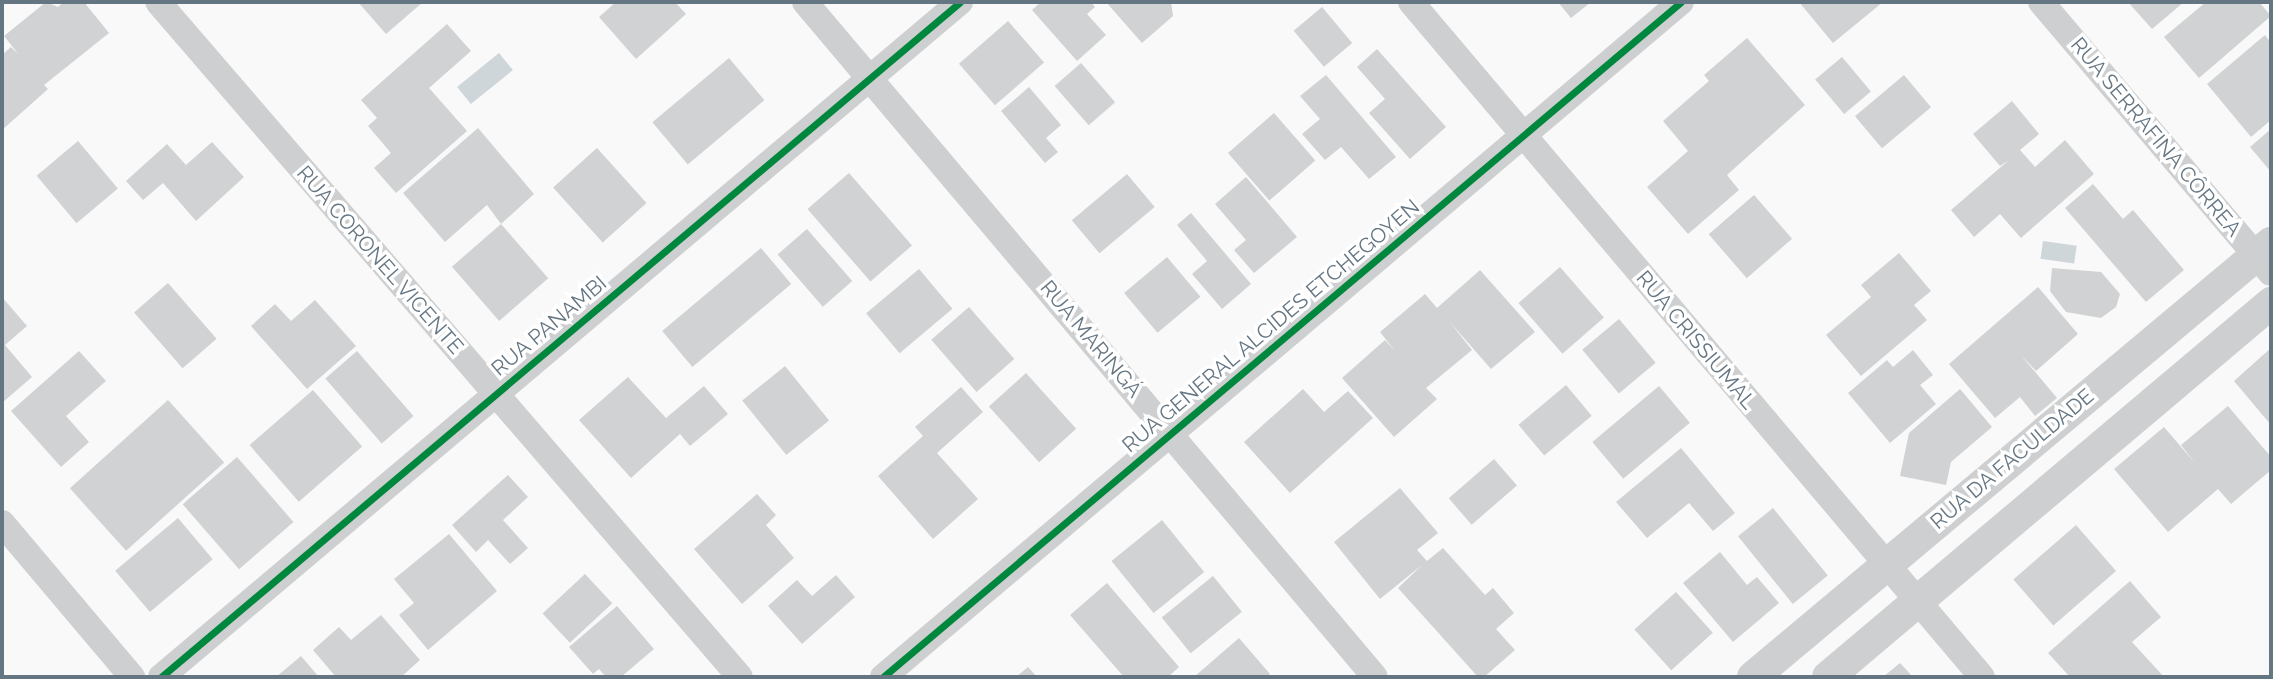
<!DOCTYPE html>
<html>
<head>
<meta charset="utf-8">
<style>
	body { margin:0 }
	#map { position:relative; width:2273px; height:679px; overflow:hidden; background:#f9f9f9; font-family:Raleway,sans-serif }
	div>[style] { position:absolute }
	.water>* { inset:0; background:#ced6d9; transform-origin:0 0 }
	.building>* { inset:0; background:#d0d2d3; transform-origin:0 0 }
	.minor>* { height:26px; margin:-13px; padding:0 13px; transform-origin:13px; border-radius:13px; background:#cecfd0 }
	.tertiary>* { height:32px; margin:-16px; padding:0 16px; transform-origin:16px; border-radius:16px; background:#cecfd0 }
	.cycleway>* { height:7px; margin:-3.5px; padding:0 3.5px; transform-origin:3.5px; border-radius:3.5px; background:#00873e }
	span { translate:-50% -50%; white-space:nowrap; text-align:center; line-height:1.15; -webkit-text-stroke:7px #fff; paint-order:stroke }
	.street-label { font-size:21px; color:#657683 }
	.frame { position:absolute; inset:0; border:4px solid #657683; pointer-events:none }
</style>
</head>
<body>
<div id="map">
	<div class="water">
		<i style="left:499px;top:53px;width:22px;height:54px;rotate:51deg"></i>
		<i style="left:2043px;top:241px;width:34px;height:18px;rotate:8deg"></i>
	</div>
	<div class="building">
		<i style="clip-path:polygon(46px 2px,58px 7px,64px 2px,84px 2px,109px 33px,44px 85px,48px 89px,2px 130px,2px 55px,11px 47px,19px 55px,4px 36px)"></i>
		<i style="clip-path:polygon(358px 2px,423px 2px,386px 34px)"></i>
		<i style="clip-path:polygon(616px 2px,675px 2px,686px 14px,636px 59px,599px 17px)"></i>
		<i style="clip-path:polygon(1041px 2px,1091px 2px,1095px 7px,1087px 14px,1106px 35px,1077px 61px,1032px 10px)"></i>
		<i style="clip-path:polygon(1106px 2px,1171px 2px,1173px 16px,1142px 43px)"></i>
		<i style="clip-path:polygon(1558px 2px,1591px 2px,1571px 18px)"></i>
		<i style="clip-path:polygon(1799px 2px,1883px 2px,1833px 43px)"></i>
		<i style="clip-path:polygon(2128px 2px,2184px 2px,2152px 29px)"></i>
		<i style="clip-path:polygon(2206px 2px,2259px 2px,2271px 16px,2199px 78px,2164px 37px)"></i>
		<i style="left:1322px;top:7px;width:47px;height:37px;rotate:50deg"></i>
		<i style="left:1008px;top:21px;width:55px;height:65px;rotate:49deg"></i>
		<i style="clip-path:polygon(447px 24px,471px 51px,429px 88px,467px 131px,396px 193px,374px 168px,391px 153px,368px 126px,377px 118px,361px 100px)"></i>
		<i style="clip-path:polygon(2265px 35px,2271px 43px,2271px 120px,2251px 137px,2207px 84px)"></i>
		<i style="clip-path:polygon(1747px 38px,1805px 105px,1727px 175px,1739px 190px,1688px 234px,1647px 187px,1688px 151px,1663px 121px,1709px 81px,1704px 75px)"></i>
		<i style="clip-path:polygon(1377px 49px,1446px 127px,1410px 159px,1369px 113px,1385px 99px,1357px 67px)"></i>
		<i style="left:1842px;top:57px;width:45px;height:35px;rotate:50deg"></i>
		<i style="left:729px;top:58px;width:55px;height:100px;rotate:50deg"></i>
		<i style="left:1081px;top:63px;width:52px;height:35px;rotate:49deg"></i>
		<i style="clip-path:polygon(1326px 75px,1396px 157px,1369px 179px,1341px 147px,1325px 160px,1302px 134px,1320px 119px,1300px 96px)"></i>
		<i style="left:1904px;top:75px;width:42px;height:64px;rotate:50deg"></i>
		<i style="clip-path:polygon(1029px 87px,1061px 125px,1046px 138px,1058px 152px,1045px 163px,1001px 111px)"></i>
		<i style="clip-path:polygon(2012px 101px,2039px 134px,2020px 150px,2035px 167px,2065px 140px,2094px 174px,2021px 238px,2000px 214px,1974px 237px,1951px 210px,2009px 160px,2000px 166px,1973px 134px)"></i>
		<i style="left:1274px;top:113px;width:63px;height:61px;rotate:49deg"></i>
		<i style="clip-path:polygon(478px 128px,534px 194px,501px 224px,487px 205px,445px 242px,403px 193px)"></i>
		<i style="clip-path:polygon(2271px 129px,2271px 172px,2250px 147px)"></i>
		<i style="left:78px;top:141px;width:62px;height:54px;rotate:50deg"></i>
		<i style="clip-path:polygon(212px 142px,244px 177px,196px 221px,163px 183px,143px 200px,126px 181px,167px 144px,186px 165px)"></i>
		<i style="left:597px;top:148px;width:74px;height:59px;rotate:48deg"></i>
		<i style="left:849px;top:173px;width:96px;height:55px;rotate:49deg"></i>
		<i style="left:1127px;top:174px;width:43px;height:72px;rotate:50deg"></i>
		<i style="clip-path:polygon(1246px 177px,1297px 237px,1254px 273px,1234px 250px,1246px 240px,1215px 204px)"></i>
		<i style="clip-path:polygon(2093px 184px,2123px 219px,2133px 210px,2184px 270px,2146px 302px,2065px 208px)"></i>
		<i style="left:1754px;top:195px;width:58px;height:60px;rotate:49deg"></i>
		<i style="clip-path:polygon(1191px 213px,1251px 284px,1222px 309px,1192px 274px,1207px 261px,1177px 225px)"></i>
		<i style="left:501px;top:224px;width:72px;height:65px;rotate:49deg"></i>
		<i style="left:807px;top:229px;width:69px;height:39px;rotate:49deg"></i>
		<i style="left:761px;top:248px;width:47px;height:129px;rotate:50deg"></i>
		<i style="clip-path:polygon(1899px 253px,1931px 291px,1914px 305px,1927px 320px,1861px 376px,1826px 335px,1871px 297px,1861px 285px)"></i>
		<i style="left:1167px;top:257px;width:52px;height:56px;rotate:50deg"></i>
		<i style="left:1560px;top:267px;width:67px;height:55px;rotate:49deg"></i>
		<i style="clip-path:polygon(2052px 268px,2101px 272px,2120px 294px,2116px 307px,2101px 318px,2066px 312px,2050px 291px)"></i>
		<i style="left:919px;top:269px;width:52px;height:69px;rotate:50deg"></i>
		<i style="clip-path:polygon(1480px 270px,1535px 332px,1491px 369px,1449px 321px,1472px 350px,1426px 388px,1437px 399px,1394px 437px,1342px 378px,1385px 340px,1395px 351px,1380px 332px,1425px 294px,1437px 308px)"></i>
		<i style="left:168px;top:283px;width:74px;height:45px;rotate:49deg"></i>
		<i style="clip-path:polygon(2038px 287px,2078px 334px,2036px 371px,2020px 354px,2057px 398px,2035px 416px,2020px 397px,1995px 418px,1949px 364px)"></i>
		<i style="clip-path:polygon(2px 297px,27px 326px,5px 345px,32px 377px,2px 403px)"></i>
		<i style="clip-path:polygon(315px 300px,356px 346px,307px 389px,251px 326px,275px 304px,291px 321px)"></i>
		<i style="left:969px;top:307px;width:69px;height:50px;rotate:49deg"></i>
		<i style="left:1619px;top:319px;width:57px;height:48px;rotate:50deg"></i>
		<i style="clip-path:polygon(2271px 348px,2271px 425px,2234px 381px)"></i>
		<i style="clip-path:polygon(1913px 350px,1933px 375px,1920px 385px,1936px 404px,1890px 443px,1848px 393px,1887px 360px,1893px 367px)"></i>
		<i style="clip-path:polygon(79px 351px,106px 381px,66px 416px,89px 442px,61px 467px,11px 411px)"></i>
		<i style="left:357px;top:351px;width:86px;height:42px;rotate:49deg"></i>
		<i style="left:785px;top:366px;width:70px;height:55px;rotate:51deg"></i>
		<i style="left:1026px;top:373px;width:75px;height:50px;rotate:48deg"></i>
		<i style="clip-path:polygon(628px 377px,666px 418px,704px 386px,728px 414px,690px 446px,680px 434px,631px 478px,579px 420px)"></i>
		<i style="left:1566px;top:385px;width:40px;height:62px;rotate:50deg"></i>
		<i style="left:1659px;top:386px;width:48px;height:87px;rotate:50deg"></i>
		<i style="clip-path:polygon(961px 387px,983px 412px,937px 453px,978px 499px,933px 539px,878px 476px,923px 436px,915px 427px)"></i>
		<i style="clip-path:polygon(1303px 389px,1324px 412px,1348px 391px,1373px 418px,1290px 493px,1244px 442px)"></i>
		<i style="clip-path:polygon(1960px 389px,1992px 427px,1951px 462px,1946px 485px,1900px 476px,1909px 433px)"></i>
		<i style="left:313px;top:390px;width:75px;height:84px;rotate:49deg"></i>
		<i style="left:168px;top:400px;width:84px;height:132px;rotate:48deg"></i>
		<i style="clip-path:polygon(2228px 406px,2271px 457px,2271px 470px,2231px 504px,2218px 489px,2168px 532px,2114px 469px,2164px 427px,2195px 463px,2181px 445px)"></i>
		<i style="clip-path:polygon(1681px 448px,1735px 513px,1713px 531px,1689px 503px,1647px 538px,1616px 502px)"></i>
		<i style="left:237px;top:457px;width:86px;height:72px;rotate:49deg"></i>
		<i style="left:1494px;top:459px;width:35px;height:60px;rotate:49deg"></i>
		<i style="clip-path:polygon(508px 475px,528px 497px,503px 520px,528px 548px,510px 564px,488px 540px,476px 552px,452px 525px)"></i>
		<i style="clip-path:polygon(1400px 488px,1438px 533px,1417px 550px,1427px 561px,1443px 548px,1485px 595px,1493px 588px,1514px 613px,1496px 629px,1515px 650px,1484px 677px,1478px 677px,1398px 588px,1422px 565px,1380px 599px,1334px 542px)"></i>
		<i style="clip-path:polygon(757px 494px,776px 515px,766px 525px,794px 558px,742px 604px,694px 549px)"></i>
		<i style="left:1773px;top:508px;width:87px;height:45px;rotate:51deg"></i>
		<i style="left:178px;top:518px;width:54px;height:82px;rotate:50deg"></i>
		<i style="left:1162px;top:520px;width:67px;height:65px;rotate:51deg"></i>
		<i style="left:2076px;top:525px;width:61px;height:83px;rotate:49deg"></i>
		<i style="clip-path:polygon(449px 534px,497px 591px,428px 650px,399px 615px,414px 603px,394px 579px)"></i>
		<i style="clip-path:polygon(1720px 552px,1747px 585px,1757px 577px,1779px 603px,1733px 642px,1683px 583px)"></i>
		<i style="left:585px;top:574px;width:40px;height:58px;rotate:47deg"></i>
		<i style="clip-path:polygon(836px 575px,855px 597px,802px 644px,768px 606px,797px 580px,812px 596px)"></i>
		<i style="left:1213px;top:576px;width:46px;height:66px;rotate:51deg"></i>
		<i style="clip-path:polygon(2130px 581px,2161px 617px,2132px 642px,2164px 677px,2070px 677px,2048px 653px)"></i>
		<i style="clip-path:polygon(1107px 583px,1179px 667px,1168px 677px,1124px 677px,1070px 615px)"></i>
		<i style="left:1676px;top:592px;width:55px;height:56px;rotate:48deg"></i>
		<i style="clip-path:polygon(617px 606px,654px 649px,621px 677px,606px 677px,599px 669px,593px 674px,569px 647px)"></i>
		<i style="clip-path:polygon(381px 615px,420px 660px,401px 677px,336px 677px,313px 650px,339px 627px,351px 640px)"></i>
		<i style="clip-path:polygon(1239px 638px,1270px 674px,1266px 677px,1194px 677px)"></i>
		<i style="clip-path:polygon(301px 656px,319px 677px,276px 677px)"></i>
		<i style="clip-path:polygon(1900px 663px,1913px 677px,1883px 677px)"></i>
		<i style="clip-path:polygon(1028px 667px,1037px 677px,1016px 677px)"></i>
	</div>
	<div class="minor">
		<i style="left:158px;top:2px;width:891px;rotate:49.23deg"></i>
		<i style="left:805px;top:2px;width:883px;rotate:49.82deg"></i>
		<i style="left:1411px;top:2px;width:884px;rotate:49.77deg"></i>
		<i style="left:2041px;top:2px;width:355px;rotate:49.7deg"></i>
		<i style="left:2px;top:523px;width:202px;rotate:49.8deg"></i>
		<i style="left:161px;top:677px;width:1046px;rotate:-40.19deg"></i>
		<i style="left:883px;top:677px;width:1045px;rotate:-40.23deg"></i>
	</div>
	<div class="tertiary">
		<i style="left:1753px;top:677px;width:676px;rotate:-39.96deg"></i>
		<i style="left:1828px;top:677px;width:580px;rotate:-40.17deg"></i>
	</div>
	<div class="cycleway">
		<i style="left:161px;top:677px;width:1046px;rotate:-40.19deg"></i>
		<i style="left:883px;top:677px;width:1045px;rotate:-40.23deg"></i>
	</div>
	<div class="street-label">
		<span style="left:2156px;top:137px;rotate:50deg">RUA SERRAFINA CÔRREA</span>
		<span style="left:380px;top:260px;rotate:49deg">RUA CORONEL VICENTE</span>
		<span style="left:549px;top:326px;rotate:-40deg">RUA PANAMBI</span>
		<span style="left:1271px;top:326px;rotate:-40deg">RUA GENERAL ALCIDES ETCHEGOYEN</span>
		<span style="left:1091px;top:339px;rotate:50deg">RUA MARINGÁ</span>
		<span style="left:1696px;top:340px;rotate:50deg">RUA CRISSIUMAL</span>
		<span style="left:2012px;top:459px;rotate:-40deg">RUA DA FACULDADE</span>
	</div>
	<div class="frame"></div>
</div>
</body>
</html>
